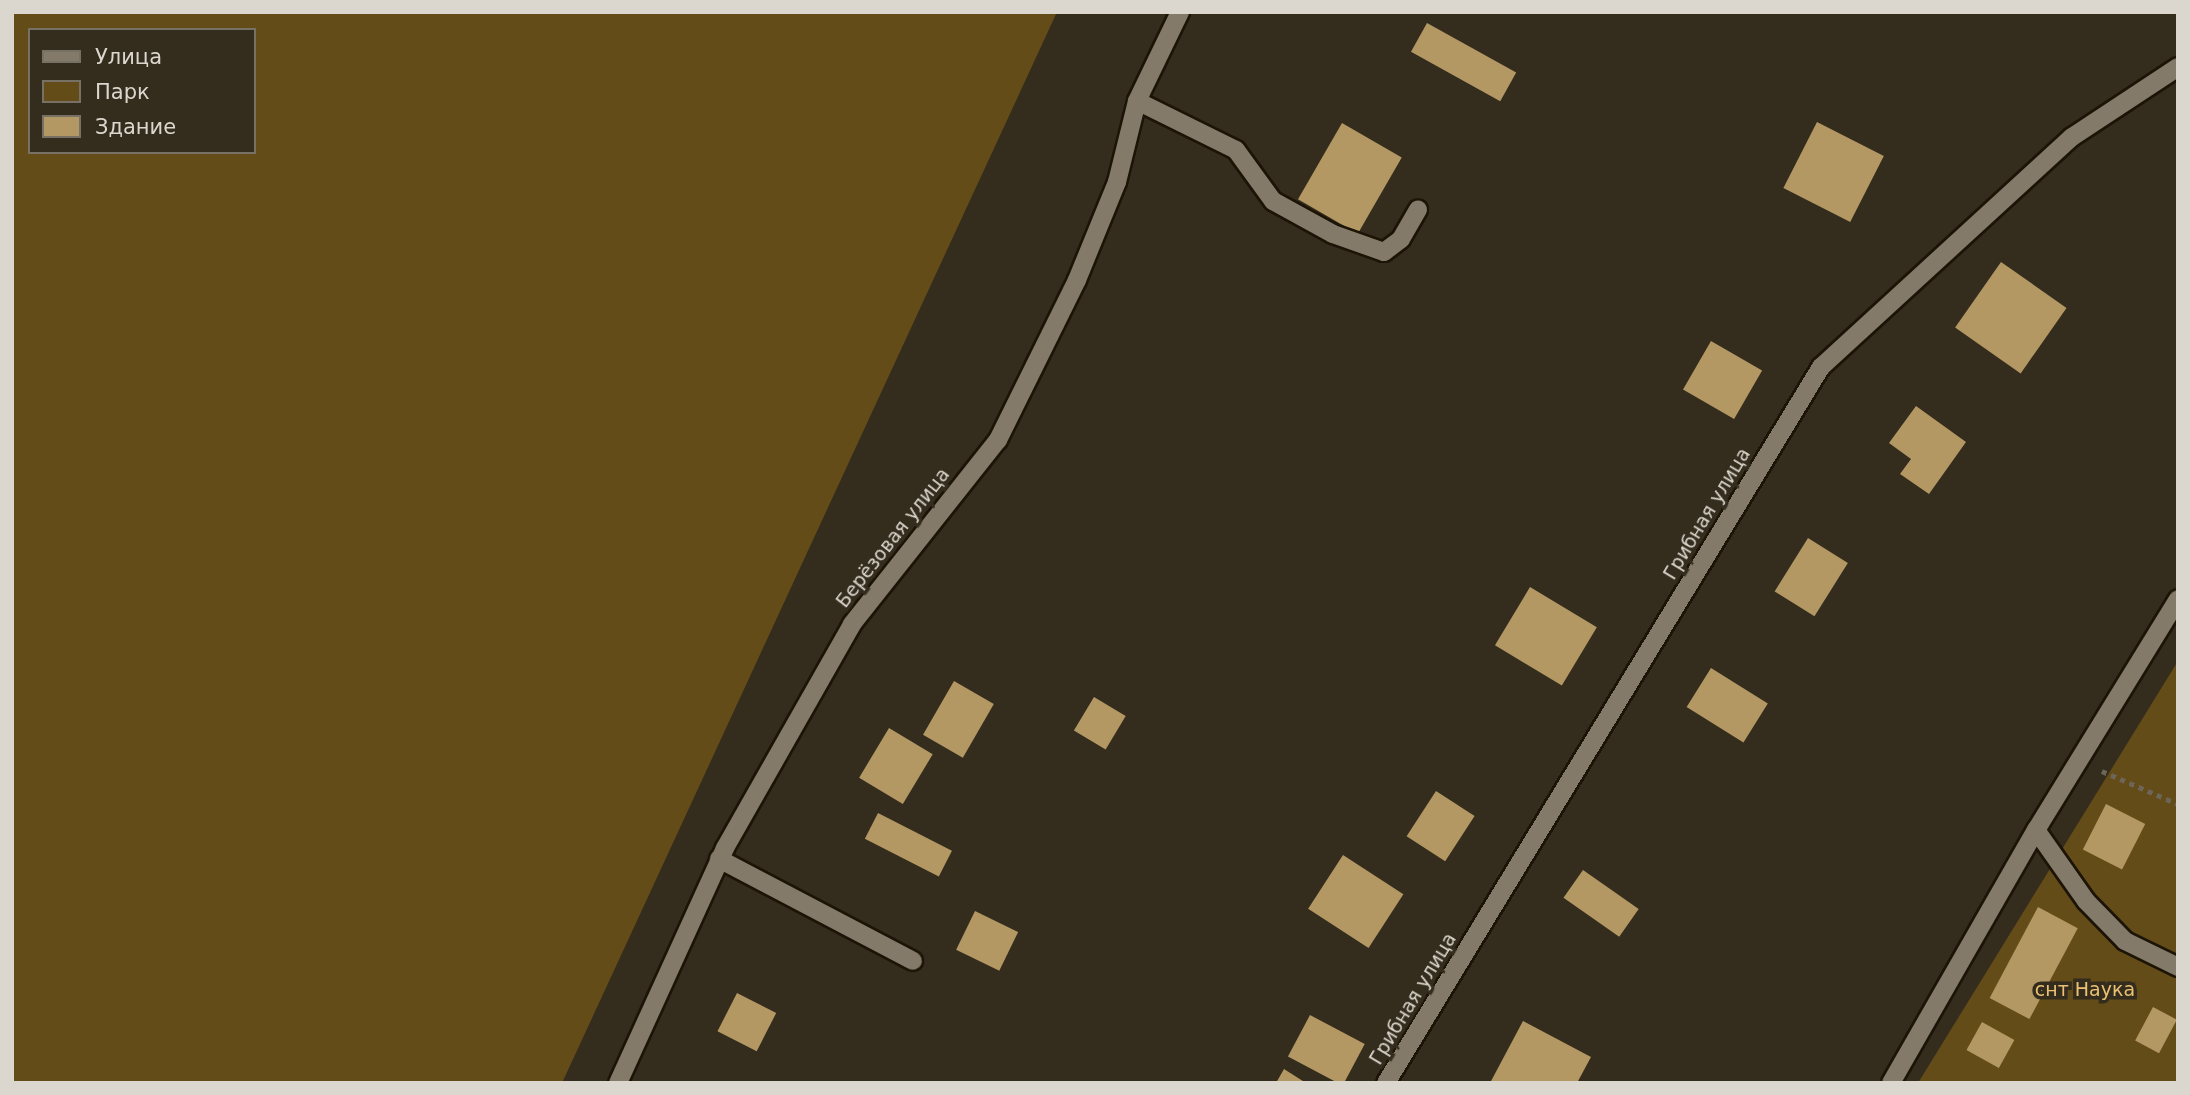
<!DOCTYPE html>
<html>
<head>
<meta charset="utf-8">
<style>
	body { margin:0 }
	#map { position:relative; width:2190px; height:1095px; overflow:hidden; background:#342c1d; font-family:"DejaVu Sans",sans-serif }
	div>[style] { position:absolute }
	.green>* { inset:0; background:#644c19 }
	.building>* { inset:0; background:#b49863; transform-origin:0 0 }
	.path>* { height:4.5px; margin-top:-2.25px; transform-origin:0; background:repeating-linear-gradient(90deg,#6c6558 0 5px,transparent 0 10px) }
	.roads { filter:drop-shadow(2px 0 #1c1406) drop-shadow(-2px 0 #1c1406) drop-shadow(0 2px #1c1406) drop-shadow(0 -2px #1c1406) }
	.minor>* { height:18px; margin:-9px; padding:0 9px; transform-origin:9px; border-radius:9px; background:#847a69 }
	span { translate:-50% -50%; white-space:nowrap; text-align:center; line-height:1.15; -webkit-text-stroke:7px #342c1d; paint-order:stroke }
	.street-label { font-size:19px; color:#dcd7ce }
	.park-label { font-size:19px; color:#eac172 }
	.frame { position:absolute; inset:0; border:14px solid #dcd7ce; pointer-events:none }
	.legend { position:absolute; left:28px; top:28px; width:228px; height:126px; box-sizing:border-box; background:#342c1d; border:2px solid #777064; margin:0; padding:9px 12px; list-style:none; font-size:21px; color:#dcd7ce }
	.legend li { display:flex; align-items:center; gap:14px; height:35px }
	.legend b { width:35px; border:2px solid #777064 }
</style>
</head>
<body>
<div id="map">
	<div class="green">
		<i style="clip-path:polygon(evenodd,12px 12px,1057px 12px,562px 1083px,12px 1083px,12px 12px,30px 30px,254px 30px,254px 152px,30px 152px,30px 30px)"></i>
		<i style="clip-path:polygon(2178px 661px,2178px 1083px,1918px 1083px)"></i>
	</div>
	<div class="building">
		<i style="left:1427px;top:23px;width:102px;height:33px;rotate:29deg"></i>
		<i style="left:1817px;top:122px;width:75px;height:74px;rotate:27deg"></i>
		<i style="left:1342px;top:123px;width:69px;height:88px;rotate:30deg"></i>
		<i style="left:2001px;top:262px;width:80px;height:80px;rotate:35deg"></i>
		<i style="left:1711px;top:341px;width:59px;height:56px;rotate:30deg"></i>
		<i style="clip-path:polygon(1916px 406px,1966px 442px,1929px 494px,1900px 474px,1911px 459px,1889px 443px)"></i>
		<i style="left:1808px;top:538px;width:47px;height:63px;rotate:32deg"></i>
		<i style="left:1530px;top:587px;width:78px;height:68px;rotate:31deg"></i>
		<i style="left:1711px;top:668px;width:67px;height:46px;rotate:32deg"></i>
		<i style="left:954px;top:681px;width:46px;height:62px;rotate:30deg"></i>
		<i style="left:1094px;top:697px;width:37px;height:39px;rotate:31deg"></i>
		<i style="left:889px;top:728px;width:51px;height:58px;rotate:31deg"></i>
		<i style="left:1436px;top:791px;width:46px;height:54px;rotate:33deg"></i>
		<i style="left:2106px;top:804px;width:44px;height:51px;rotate:27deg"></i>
		<i style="left:878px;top:813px;width:83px;height:29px;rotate:27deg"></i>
		<i style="left:1343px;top:855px;width:72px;height:64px;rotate:33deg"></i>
		<i style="left:1583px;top:870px;width:68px;height:34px;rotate:35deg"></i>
		<i style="left:2038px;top:907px;width:45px;height:103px;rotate:28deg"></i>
		<i style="left:975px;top:911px;width:48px;height:43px;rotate:26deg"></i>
		<i style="left:737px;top:993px;width:44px;height:43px;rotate:27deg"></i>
		<i style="left:2153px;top:1007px;width:27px;height:38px;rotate:28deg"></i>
		<i style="left:1310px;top:1015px;width:62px;height:47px;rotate:28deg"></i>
		<i style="clip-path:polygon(1523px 1021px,1591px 1057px,1577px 1083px,1490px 1083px)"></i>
		<i style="left:1982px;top:1022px;width:37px;height:32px;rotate:29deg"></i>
		<i style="clip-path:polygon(1284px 1069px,1306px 1083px,1276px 1083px)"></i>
	</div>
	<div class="path">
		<i style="left:2102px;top:771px;width:83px;rotate:23.5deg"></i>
	</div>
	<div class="roads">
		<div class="minor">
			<i style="left:1137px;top:101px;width:110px;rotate:26.3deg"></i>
			<i style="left:1236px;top:150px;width:63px;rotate:54deg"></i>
			<i style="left:1273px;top:201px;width:68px;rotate:28.8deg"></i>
			<i style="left:1333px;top:234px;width:54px;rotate:19.4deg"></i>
			<i style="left:1384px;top:252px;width:21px;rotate:-37deg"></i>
			<i style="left:1401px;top:239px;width:34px;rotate:-60deg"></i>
			<i style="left:2036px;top:830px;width:87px;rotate:54.8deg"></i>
			<i style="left:2086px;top:901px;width:56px;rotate:45.7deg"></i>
			<i style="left:2125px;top:941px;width:59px;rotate:26.1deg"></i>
			<i style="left:719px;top:859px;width:219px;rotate:27.7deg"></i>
			<i style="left:618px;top:1083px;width:258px;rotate:-65.5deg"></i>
			<i style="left:725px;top:848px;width:257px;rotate:-60.4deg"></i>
			<i style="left:852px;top:624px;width:235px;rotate:-51.6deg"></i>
			<i style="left:998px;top:440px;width:178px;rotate:-63.7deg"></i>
			<i style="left:1077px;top:280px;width:106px;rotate:-67.8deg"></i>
			<i style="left:1117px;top:182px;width:83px;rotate:-76.1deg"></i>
			<i style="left:1137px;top:101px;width:99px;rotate:-64.2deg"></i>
			<i style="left:1386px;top:1083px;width:838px;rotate:-58.72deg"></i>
			<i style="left:1821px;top:367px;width:340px;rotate:-42.5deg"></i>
			<i style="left:2072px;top:137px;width:127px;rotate:-33.4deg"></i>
			<i style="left:1891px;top:1083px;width:292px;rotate:-60.2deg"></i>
			<i style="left:2036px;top:830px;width:271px;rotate:-58.4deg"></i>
		</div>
	</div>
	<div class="street-label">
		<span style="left:1707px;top:514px;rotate:-59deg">Грибная улица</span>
		<span style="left:893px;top:538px;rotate:-52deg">Берёзовая улица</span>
		<span style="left:1413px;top:999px;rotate:-59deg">Грибная улица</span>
	</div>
	<div class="park-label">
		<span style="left:2085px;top:990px">снт Наука</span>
	</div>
	<div class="frame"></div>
	<ul class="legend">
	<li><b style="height:9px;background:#847a69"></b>Улица</li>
	<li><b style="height:19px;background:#644c19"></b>Парк</li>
	<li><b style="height:19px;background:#b49863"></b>Здание</li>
	</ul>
</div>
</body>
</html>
